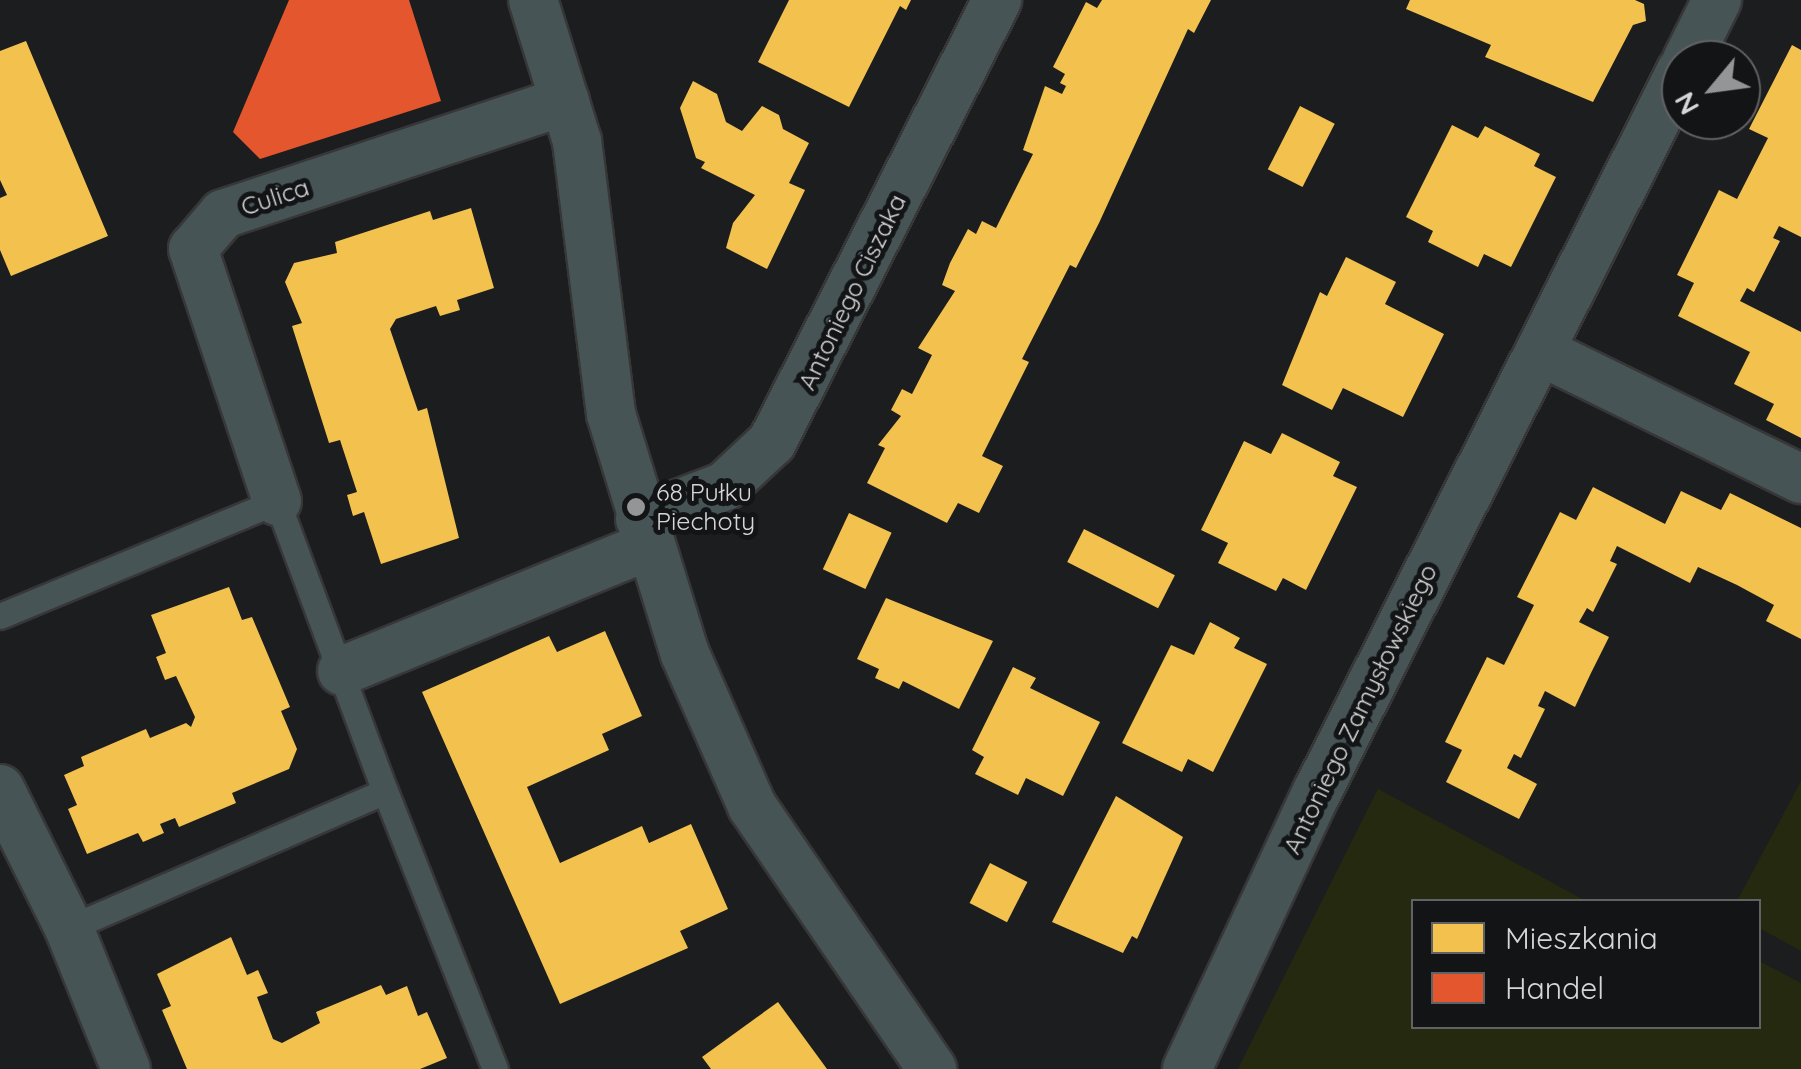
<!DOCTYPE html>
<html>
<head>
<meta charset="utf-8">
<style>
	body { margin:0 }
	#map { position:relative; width:1801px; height:1069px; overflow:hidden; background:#1c1d1f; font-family:Quicksand,sans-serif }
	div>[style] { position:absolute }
	.green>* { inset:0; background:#25290f }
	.homes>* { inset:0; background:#f2c14e; transform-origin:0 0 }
	.shops>* { inset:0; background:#e4572e }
	.roads { filter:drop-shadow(2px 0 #373738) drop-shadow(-2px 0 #373738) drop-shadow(0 2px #373738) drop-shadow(0 -2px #373738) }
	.service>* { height:25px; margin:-12.5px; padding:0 12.5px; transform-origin:12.5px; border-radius:12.5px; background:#475456 }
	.minor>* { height:48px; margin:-24px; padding:0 24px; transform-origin:24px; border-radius:24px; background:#475456 }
	.dots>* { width:28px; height:28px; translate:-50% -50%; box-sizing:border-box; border:5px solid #121416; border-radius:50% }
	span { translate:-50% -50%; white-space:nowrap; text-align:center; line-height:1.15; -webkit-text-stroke:10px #121416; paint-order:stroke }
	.street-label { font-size:25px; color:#d5d6d8 }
	.poi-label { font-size:25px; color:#d5d6d8 }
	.left { translate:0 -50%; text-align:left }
	.legend { position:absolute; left:1411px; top:899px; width:350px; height:130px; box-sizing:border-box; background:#121416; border:2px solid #606264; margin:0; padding:12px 18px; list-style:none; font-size:30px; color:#d5d6d8 }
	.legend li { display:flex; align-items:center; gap:20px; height:50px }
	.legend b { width:50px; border:2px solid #606264 }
	.north { position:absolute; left:1661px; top:40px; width:100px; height:100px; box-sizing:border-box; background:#121416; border:2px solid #606264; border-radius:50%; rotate:241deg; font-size:28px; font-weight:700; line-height:40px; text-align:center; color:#d5d6d8 }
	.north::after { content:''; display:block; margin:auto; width:35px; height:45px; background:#949597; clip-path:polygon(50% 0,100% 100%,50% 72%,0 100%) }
</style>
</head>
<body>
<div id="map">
	<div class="green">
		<i style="clip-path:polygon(1801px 781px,1801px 951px,1759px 928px,1758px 902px,1737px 901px)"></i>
		<i style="clip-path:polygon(1378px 789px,1586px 901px,1414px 902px,1414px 1026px,1758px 1026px,1759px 961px,1801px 983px,1801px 1069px,1238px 1069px)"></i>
	</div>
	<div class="homes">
		<i style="clip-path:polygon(789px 0,911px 0,906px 10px,900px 6px,849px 107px,758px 62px)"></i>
		<i style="clip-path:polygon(1102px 0,1211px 0,1194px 33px,1188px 29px,1099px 223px,1076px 268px,1070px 265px,1022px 359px,1029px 362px,982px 456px,1003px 466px,979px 513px,958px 503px,947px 523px,867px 483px,885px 448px,878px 445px,901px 416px,891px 410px,902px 389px,912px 394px,932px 355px,918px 348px,955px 291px,942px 285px,950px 263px,968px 229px,976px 234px,982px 221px,996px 228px,1033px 154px,1023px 150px,1045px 86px,1062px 94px,1066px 86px,1060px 83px,1065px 74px,1053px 67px,1086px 2px,1097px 8px)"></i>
		<i style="clip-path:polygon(1410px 0,1635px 0,1644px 4px,1646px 21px,1633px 25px,1593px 102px,1485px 57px,1491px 45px,1406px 9px)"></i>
		<i style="clip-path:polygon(26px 41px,108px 236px,11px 276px,0 250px,0 198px,7px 195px,0 180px,0 51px)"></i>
		<i style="clip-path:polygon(1792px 45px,1801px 50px,1801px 237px,1779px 226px,1773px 238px,1780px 241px,1754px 292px,1747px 288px,1740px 301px,1801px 332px,1801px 438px,1766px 420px,1774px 404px,1734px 384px,1750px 352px,1678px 316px,1694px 283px,1677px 275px,1719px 190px,1737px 199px,1768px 138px,1749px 129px)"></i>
		<i style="clip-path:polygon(693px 81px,717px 94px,726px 122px,742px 131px,762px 106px,779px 115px,783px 129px,809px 143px,789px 183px,805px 190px,767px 269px,726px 248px,733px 223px,755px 195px,701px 168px,705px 162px,696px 158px,680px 108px)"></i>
		<i style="left:1300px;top:106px;width:39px;height:71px;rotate:27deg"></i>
		<i style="clip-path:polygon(1452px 125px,1478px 138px,1485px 126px,1540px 154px,1534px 166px,1556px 177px,1511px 267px,1484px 254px,1478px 267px,1428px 242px,1433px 231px,1406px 217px)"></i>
		<i style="clip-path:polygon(471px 208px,494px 288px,457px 300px,460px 310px,440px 316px,436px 306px,396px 319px,390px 329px,418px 411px,427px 408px,459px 538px,381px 564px,364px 512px,353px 516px,347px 495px,357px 492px,340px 440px,329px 443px,292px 326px,302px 323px,285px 282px,294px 263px,337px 253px,335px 242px,430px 211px,433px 220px)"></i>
		<i style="clip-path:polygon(1346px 257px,1396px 282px,1385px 304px,1444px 334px,1403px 417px,1343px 388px,1332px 410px,1282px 385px,1320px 292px,1327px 296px)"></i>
		<i style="clip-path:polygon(1282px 433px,1340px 462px,1333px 476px,1357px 487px,1306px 590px,1283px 578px,1276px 591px,1218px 563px,1228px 543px,1201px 530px,1244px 441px,1271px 454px)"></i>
		<i style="clip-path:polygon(1593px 487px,1665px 524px,1681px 491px,1721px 510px,1730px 493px,1801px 528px,1801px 639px,1766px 621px,1774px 605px,1737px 585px,1698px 567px,1690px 583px,1617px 546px,1610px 561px,1617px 564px,1593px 612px,1587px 608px,1579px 622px,1609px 637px,1591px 673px,1575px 707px,1545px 691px,1538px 706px,1545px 709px,1521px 758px,1514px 754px,1507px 768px,1537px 784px,1519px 819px,1446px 782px,1462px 750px,1445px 742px,1487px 657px,1504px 665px,1534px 605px,1517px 597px,1560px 512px,1576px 520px)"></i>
		<i style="left:849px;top:513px;width:47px;height:62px;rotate:25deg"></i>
		<i style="left:1084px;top:529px;width:102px;height:37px;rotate:27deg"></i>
		<i style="clip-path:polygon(229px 587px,242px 620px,252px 617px,290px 707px,281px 711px,297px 749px,289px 769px,232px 793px,236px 803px,179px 827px,175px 818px,160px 824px,164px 833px,143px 842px,138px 833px,87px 854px,68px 809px,77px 805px,64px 775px,84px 766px,81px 757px,146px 729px,150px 738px,186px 723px,191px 727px,195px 717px,176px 676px,165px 680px,156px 657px,166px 653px,151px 615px)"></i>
		<i style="clip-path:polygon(886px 598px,993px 641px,959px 709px,903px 681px,899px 689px,875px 678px,879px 669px,857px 659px)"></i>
		<i style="clip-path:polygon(1210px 622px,1240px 638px,1234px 648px,1267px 664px,1213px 772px,1188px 759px,1182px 772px,1122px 743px,1171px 645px,1194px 655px)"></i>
		<i style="clip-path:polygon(605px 631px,642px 716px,602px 734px,609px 750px,527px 787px,560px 863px,642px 826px,649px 843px,691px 824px,728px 909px,680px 931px,688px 948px,560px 1004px,422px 692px,549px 636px,557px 652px)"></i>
		<i style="clip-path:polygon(1013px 667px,1036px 678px,1030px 688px,1100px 722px,1063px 796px,1026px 778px,1018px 795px,975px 774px,984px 757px,972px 750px)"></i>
		<i style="clip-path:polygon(1116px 796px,1183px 837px,1137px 939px,1132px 936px,1123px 953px,1052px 922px)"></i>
		<i style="left:990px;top:863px;width:42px;height:45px;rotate:27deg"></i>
		<i style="clip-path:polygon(231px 937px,247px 975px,258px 970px,268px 993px,257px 997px,273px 1039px,282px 1043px,320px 1023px,316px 1012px,381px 985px,386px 995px,407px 986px,418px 1016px,427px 1012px,447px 1058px,420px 1069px,187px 1069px,162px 1010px,171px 1006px,157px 974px)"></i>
		<i style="clip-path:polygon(778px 1002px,827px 1069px,711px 1069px,702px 1057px)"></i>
	</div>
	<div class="shops">
		<i style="clip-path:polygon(289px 0,409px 0,441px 101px,260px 159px,233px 132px)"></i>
	</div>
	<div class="roads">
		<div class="service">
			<i style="left:0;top:616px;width:300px;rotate:-22.5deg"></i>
			<i style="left:277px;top:501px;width:309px;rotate:69.6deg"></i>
			<i style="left:69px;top:928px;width:344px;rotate:-23.4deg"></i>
			<i style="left:385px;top:791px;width:299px;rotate:68.4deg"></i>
		</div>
		<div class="minor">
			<i style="left:533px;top:0;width:148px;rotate:72.7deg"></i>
			<i style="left:577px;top:141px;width:275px;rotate:82.9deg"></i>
			<i style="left:611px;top:414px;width:251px;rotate:72.9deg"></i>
			<i style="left:685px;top:654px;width:166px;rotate:66.2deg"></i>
			<i style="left:752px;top:806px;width:319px;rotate:55.6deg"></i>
			<i style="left:1687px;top:60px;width:67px;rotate:-63.4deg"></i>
			<i style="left:1540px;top:351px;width:291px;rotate:26.1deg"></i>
			<i style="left:277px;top:501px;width:266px;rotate:-108.4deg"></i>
			<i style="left:193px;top:249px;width:46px;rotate:-49.4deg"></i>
			<i style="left:223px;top:214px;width:360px;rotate:-18.3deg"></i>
			<i style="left:640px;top:519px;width:91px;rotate:-21.2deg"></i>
			<i style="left:725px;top:486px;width:64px;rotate:-43.1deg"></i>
			<i style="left:772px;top:442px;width:496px;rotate:-63deg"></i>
			<i style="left:342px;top:671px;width:331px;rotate:-22.2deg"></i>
			<i style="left:0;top:789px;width:155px;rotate:63.6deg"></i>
			<i style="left:69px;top:928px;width:152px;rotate:68deg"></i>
			<i style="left:1187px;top:1069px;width:306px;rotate:-64.9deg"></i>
			<i style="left:1317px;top:792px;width:808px;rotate:-63.21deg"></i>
		</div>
	</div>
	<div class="dots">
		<i style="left:636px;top:507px;background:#949597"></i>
	</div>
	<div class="street-label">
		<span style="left:275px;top:197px;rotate:-18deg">Culica</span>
		<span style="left:852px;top:292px;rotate:-64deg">Antoniego Ciszaka</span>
		<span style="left:1360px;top:709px;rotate:-64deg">Antoniego Zamysłowskiego</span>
	</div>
	<div class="poi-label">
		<span class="left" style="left:656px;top:507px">68 Pułku<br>Piechoty</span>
	</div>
	<ul class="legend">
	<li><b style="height:28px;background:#f2c14e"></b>Mieszkania</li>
	<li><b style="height:28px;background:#e4572e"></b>Handel</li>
	</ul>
	<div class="north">N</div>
</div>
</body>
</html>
